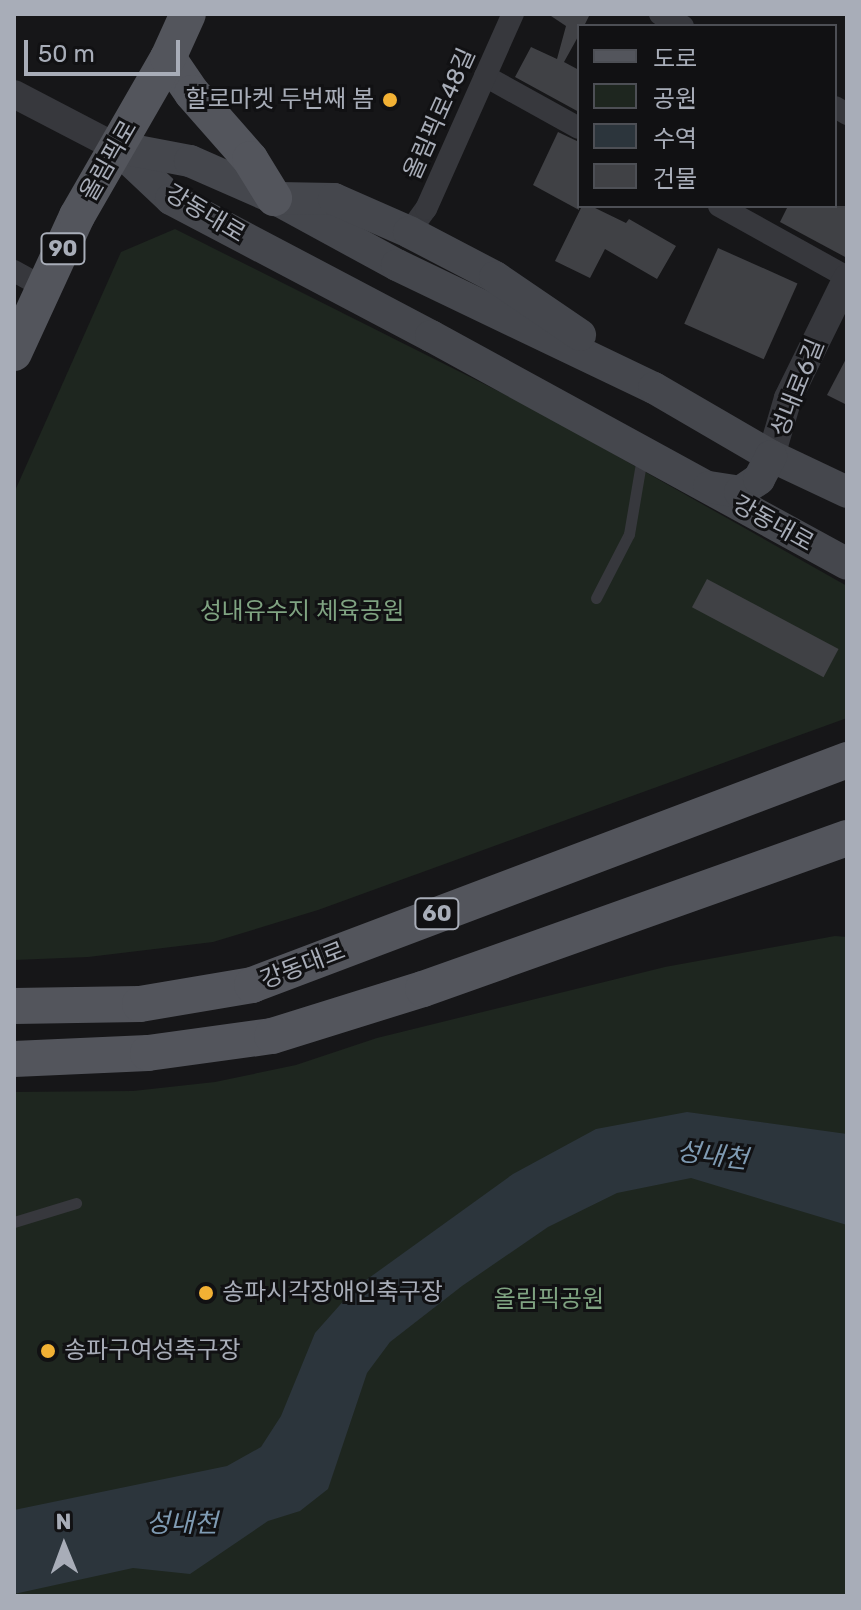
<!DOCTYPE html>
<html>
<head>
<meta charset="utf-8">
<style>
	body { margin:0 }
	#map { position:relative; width:861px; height:1610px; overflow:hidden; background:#161618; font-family:Rubik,"Noto Sans KR",sans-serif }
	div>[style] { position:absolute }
	.green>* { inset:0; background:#1e261f }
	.water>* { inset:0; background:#2c353c }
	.building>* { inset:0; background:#404145; transform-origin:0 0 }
	.service>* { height:11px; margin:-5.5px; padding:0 5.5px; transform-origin:5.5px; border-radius:5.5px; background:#37383d }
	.minor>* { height:22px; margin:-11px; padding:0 11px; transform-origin:11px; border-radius:11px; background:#37383d }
	.tertiary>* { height:28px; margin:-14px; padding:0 14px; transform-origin:14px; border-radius:14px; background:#37383d }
	.secondary>* { height:32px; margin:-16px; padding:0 16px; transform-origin:16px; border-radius:16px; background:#45474d }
	.primary>* { height:36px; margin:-18px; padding:0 18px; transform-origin:18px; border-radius:18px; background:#53555c }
	.dots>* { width:22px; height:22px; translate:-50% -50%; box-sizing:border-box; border:4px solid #111113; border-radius:50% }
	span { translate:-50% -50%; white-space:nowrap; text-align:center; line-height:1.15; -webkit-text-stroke:6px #111113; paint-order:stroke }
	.shield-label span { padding:2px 6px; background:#111113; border:2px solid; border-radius:6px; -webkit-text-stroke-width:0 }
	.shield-label { font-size:22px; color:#a8adb8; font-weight:700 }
	.poi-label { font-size:24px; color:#a8adb8 }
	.right { translate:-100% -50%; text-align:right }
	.left { translate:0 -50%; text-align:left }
	.street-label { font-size:24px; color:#a8adb8 }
	.park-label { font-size:24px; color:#7fa381 }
	.water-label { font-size:26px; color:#7f9bb3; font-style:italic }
	.frame { position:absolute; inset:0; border:16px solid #a8adb8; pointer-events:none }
	.legend { position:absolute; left:577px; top:24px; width:260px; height:184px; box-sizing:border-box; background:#111113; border:2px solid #4d4f55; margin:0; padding:10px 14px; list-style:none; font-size:24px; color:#a8adb8 }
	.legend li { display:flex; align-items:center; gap:16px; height:40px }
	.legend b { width:40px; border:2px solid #4d4f55 }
	.north { position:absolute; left:24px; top:1506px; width:80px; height:80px; -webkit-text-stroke:6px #111113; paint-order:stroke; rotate:359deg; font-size:22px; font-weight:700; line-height:32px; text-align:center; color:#a8adb8 }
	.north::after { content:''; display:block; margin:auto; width:28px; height:36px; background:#a8adb8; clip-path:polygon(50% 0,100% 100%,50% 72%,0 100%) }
	.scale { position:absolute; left:24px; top:40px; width:156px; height:36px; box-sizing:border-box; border:4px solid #a8adb8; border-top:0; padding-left:10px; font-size:24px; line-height:28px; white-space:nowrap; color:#a8adb8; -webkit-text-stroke:6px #111113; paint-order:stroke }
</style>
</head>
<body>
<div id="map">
	<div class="green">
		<i style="clip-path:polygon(175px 229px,534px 409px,847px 586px,847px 718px,318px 910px,213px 942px,88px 957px,14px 960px,14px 493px,121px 252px)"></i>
		<i style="clip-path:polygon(835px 936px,847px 937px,847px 1596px,14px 1596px,14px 1092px,133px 1091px,215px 1082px,296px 1065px,377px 1038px,665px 967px)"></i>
	</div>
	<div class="water">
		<i style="clip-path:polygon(687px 1112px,847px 1134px,847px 1225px,691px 1178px,617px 1193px,548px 1227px,462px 1286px,390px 1342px,367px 1373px,328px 1489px,300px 1511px,268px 1521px,190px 1574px,133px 1568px,14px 1594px,14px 1510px,227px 1466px,261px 1447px,281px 1416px,315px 1333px,355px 1288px,513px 1174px,596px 1129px)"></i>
	</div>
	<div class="building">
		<i style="clip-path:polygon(548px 14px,590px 14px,584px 26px,579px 26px,579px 35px,564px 62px,579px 70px,579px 112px,515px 77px,531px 47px,557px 59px,566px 26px)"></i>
		<i style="clip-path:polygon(558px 132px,579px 142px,579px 210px,533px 185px)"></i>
		<i style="clip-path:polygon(582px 206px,591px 206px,626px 223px,629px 219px,676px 246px,657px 279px,605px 249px,590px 278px,555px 261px)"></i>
		<i style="clip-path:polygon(788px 206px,847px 206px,847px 258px,780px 222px)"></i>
		<i style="left:718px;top:248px;width:87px;height:83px;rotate:24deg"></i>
		<i style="clip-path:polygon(847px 357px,847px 405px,827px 395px)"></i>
		<i style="left:707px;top:579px;width:149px;height:32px;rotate:28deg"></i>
	</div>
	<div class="service">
		<i style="left:596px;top:598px;width:72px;rotate:-62.7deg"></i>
		<i style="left:629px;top:534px;width:78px;rotate:-80.4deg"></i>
		<i style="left:14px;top:1222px;width:65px;rotate:-17deg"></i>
	</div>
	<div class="minor">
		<i style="left:660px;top:14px;width:26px;rotate:28deg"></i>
		<i style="left:485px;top:76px;width:107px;rotate:29deg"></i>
		<i style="left:835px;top:107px;width:14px;rotate:30deg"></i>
		<i style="left:719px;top:206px;width:146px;rotate:29deg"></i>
		<i style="left:409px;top:232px;width:29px;rotate:-54deg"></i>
		<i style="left:426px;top:209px;width:214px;rotate:-66deg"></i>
		<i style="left:14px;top:271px;width:35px;rotate:29deg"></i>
	</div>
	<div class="tertiary">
		<i style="left:14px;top:94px;width:115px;rotate:27.5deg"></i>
		<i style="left:771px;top:456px;width:60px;rotate:-73.7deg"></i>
		<i style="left:788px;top:398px;width:134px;rotate:-63.8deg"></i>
	</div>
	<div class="secondary">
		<i style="left:116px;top:147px;width:76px;rotate:43.4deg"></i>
		<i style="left:171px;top:199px;width:294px;rotate:27.8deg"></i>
		<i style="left:431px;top:336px;width:474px;rotate:28.7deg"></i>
		<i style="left:116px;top:147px;width:75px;rotate:10.7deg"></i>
		<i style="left:190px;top:161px;width:92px;rotate:23.8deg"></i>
		<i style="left:274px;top:198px;width:140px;rotate:28.6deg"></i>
		<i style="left:397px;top:265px;width:285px;rotate:25.6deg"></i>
		<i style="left:654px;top:388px;width:135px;rotate:30.2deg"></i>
		<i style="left:771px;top:456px;width:84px;rotate:25.3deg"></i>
		<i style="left:278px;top:198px;width:56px;rotate:1deg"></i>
		<i style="left:334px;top:199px;width:82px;rotate:23.7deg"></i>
		<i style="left:409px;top:232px;width:97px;rotate:27.6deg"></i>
		<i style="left:495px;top:277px;width:103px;rotate:34.3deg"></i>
		<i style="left:709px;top:487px;width:31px;rotate:9deg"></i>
		<i style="left:740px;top:492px;width:23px;rotate:-34deg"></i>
		<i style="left:759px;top:479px;width:26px;rotate:-62deg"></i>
	</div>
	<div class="primary">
		<i style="left:168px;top:58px;width:42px;rotate:55.6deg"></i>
		<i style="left:192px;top:93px;width:88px;rotate:48.7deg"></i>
		<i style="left:250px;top:159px;width:46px;rotate:58.4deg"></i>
		<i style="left:14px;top:353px;width:151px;rotate:-65.3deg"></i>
		<i style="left:77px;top:216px;width:182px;rotate:-60.1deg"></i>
		<i style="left:168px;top:58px;width:48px;rotate:-65.6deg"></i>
		<i style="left:14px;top:1006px;width:126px;rotate:-0.9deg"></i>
		<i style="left:140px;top:1004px;width:114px;rotate:-9.6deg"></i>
		<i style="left:252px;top:985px;width:636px;rotate:-20.71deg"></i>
		<i style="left:14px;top:1059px;width:134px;rotate:-2.6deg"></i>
		<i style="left:148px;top:1053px;width:125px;rotate:-7.8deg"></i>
		<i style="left:272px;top:1036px;width:158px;rotate:-17.3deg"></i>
		<i style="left:423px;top:989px;width:450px;rotate:-19.6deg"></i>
	</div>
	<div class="dots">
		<i style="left:390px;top:100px;background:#f2b134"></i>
		<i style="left:206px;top:1293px;background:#f2b134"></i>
		<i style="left:48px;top:1351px;background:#f2b134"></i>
	</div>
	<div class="shield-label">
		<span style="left:63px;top:249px">90</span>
		<span style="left:437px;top:914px">60</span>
	</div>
	<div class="poi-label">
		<span class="right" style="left:374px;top:100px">할로마켓 두번째 봄</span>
		<span class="left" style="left:222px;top:1293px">송파시각장애인축구장</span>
		<span class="left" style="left:64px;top:1351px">송파구여성축구장</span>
	</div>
	<div class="street-label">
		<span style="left:440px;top:114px;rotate:-66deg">올림픽로48길</span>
		<span style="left:109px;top:161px;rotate:-60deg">올림픽로</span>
		<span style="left:205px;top:214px;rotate:31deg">강동대로</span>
		<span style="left:798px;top:388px;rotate:-68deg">성내로6길</span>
		<span style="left:773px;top:524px;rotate:29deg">강동대로</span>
		<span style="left:303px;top:966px;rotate:-21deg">강동대로</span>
	</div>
	<div class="park-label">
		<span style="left:302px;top:612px">성내유수지 체육공원</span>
		<span style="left:549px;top:1300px">올림픽공원</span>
	</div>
	<div class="water-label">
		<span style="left:712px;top:1156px;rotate:7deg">성내천</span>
		<span style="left:182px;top:1524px">성내천</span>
	</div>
	<div class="frame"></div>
	<ul class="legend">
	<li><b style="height:10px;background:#53555c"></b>도로</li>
	<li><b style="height:22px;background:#1e261f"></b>공원</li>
	<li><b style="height:22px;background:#2c353c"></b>수역</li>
	<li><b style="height:22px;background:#404145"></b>건물</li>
	</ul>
	<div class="north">N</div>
	<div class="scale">50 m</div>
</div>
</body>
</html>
